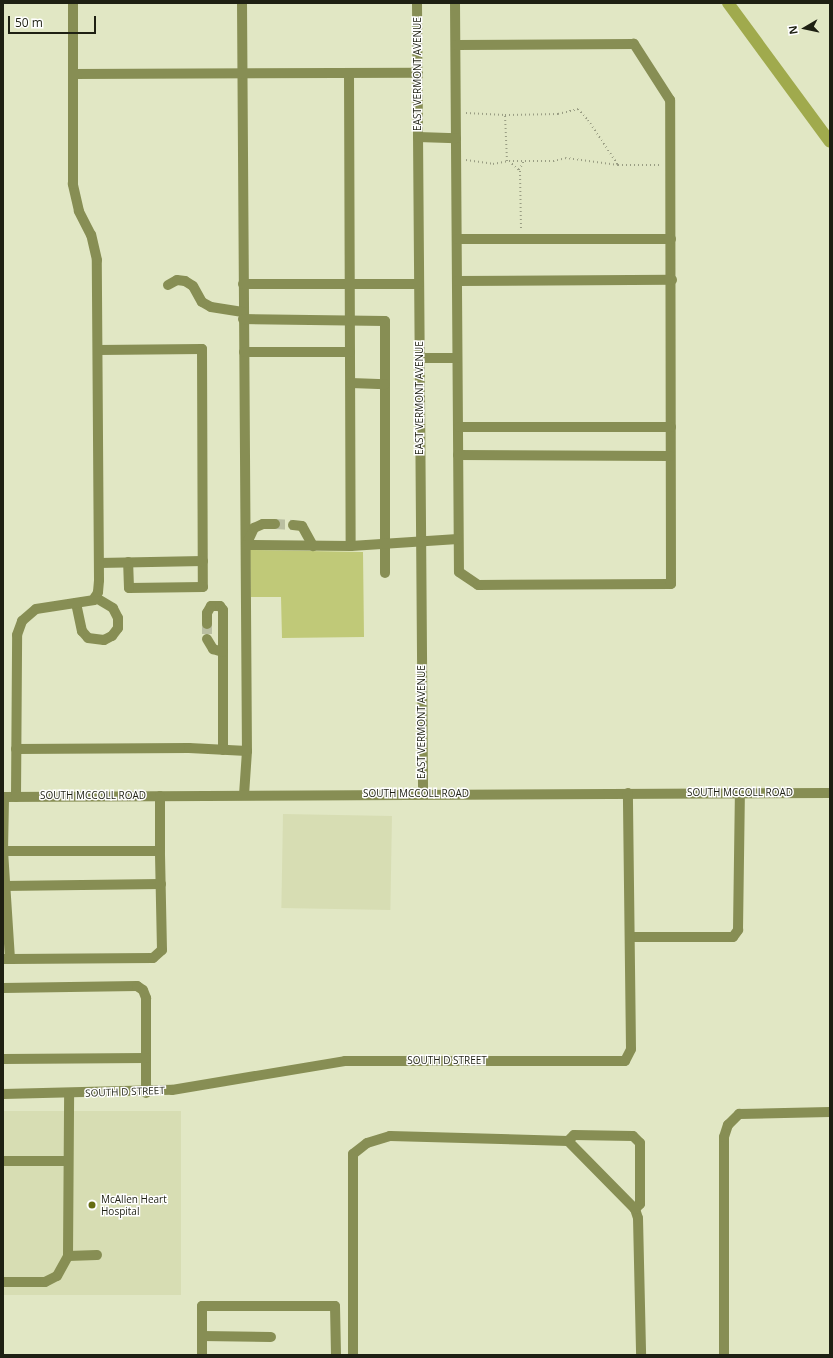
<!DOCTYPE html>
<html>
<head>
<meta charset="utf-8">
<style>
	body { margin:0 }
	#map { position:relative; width:833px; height:1358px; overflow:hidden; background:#e1e7c4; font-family:"Open Sans",sans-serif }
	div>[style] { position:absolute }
	.built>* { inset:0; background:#d7ddb3; transform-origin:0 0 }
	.green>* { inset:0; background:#c0c978 }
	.canal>* { height:12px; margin:-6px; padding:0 6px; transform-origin:6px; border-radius:6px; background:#a0aa4d }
	.minor-tunnel>* { height:10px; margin-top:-5px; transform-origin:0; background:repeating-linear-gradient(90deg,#babfa1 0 10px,transparent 0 15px) }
	.path>* { height:2px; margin-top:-1px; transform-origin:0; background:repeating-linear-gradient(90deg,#999d83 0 1px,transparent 0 4px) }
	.minor>* { height:10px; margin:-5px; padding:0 5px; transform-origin:5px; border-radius:5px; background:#878e54 }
	.dots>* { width:11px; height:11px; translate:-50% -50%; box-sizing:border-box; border:2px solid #fff; border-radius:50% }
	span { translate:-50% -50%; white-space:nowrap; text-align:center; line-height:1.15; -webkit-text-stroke:3px #fff; paint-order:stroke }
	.street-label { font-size:10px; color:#1e2013 }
	.poi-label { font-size:10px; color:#1e2013 }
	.left { translate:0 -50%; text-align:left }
	.frame { position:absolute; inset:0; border:4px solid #1e2013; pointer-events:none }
	.north { position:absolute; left:785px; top:8px; width:40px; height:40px; -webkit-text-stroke:3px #fff; paint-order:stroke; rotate:261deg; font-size:11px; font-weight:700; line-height:16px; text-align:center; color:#1e2013 }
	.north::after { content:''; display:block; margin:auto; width:14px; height:18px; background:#1e2013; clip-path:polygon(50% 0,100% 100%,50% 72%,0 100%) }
	.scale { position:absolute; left:8px; top:16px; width:88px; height:18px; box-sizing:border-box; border:2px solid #1e2013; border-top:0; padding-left:5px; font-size:12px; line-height:14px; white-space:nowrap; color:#1e2013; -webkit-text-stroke:3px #fff; paint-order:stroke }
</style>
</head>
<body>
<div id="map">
	<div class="built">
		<i style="left:283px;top:814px;width:109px;height:94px;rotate:1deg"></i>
		<i style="left:3px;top:1111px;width:178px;height:184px"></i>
	</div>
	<div class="green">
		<i style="clip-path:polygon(250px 550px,363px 552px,364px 637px,282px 638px,281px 597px,251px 597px)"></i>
	</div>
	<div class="canal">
		<i style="left:728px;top:3px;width:172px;rotate:53.7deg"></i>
	</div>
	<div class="minor-tunnel">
		<i style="left:275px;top:524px;width:18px;rotate:3deg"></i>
		<i style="left:207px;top:624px;width:15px;rotate:90deg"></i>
	</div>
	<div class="path">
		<i style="left:466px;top:113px;width:39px;rotate:3deg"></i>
		<i style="left:466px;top:160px;width:27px;rotate:8deg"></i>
		<i style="left:493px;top:164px;width:16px;rotate:-11deg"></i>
		<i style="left:509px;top:161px;width:15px;rotate:42deg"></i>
		<i style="left:520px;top:171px;width:57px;rotate:89deg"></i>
		<i style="left:507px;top:161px;width:46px;rotate:-92.5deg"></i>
		<i style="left:505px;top:115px;width:53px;rotate:-1.1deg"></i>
		<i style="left:558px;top:114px;width:21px;rotate:-14deg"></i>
		<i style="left:578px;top:109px;width:15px;rotate:48deg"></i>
		<i style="left:588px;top:120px;width:54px;rotate:56.3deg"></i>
		<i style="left:618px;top:165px;width:52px;rotate:-172.3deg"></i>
		<i style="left:566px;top:158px;width:12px;rotate:166deg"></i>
		<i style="left:554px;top:161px;width:45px;rotate:180deg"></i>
		<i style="left:618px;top:165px;width:43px"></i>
		<i style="left:519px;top:170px;width:10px;rotate:-61deg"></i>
	</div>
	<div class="minor">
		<i style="left:242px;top:3px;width:748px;rotate:89.62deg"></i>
		<i style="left:247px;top:751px;width:44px;rotate:93.9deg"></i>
		<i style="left:417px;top:3px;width:790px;rotate:89.56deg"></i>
		<i style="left:455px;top:3px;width:569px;rotate:89.6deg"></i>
		<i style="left:459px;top:572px;width:23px;rotate:34deg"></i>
		<i style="left:478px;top:585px;width:193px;rotate:-0.3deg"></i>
		<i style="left:671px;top:584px;width:484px;rotate:-90.1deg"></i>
		<i style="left:670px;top:100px;width:67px;rotate:-122.7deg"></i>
		<i style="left:634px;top:44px;width:178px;rotate:179.7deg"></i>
		<i style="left:349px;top:73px;width:473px;rotate:89.8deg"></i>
		<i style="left:73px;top:74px;width:345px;rotate:-0.2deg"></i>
		<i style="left:418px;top:137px;width:38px;rotate:2deg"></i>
		<i style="left:457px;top:239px;width:214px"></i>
		<i style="left:457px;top:281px;width:215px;rotate:-0.3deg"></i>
		<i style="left:243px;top:284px;width:176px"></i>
		<i style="left:168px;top:285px;width:10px;rotate:-29deg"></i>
		<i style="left:177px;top:280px;width:8px;rotate:7deg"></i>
		<i style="left:185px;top:281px;width:9px;rotate:32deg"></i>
		<i style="left:193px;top:286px;width:18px;rotate:61deg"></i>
		<i style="left:202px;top:302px;width:10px;rotate:29deg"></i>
		<i style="left:211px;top:307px;width:32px;rotate:9deg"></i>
		<i style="left:243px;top:319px;width:142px;rotate:0.8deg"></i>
		<i style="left:385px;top:321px;width:252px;rotate:90deg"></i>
		<i style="left:98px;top:350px;width:104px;rotate:-0.6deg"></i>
		<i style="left:202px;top:349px;width:238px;rotate:89.8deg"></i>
		<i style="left:203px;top:587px;width:74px;rotate:179.2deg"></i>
		<i style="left:129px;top:588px;width:26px;rotate:-92deg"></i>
		<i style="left:244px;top:352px;width:106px"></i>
		<i style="left:420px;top:358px;width:37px"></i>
		<i style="left:351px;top:383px;width:34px;rotate:2deg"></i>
		<i style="left:459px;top:427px;width:212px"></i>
		<i style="left:458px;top:455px;width:212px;rotate:0.3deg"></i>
		<i style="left:293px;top:525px;width:9px;rotate:6deg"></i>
		<i style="left:302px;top:526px;width:23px;rotate:61deg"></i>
		<i style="left:247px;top:543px;width:17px;rotate:-65deg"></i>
		<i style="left:254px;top:528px;width:10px;rotate:-24deg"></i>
		<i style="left:263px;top:524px;width:12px"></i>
		<i style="left:246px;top:545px;width:105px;rotate:0.5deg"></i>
		<i style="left:351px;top:546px;width:107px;rotate:-3.7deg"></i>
		<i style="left:99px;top:563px;width:104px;rotate:-1.1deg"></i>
		<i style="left:76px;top:603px;width:29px;rotate:78deg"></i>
		<i style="left:82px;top:631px;width:9px;rotate:49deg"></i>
		<i style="left:88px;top:638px;width:16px;rotate:7deg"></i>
		<i style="left:104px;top:640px;width:9px;rotate:-27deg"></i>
		<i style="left:112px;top:636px;width:10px;rotate:-53deg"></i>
		<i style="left:118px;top:628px;width:10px;rotate:-90deg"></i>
		<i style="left:118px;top:618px;width:11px;rotate:-117deg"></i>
		<i style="left:113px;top:608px;width:21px;rotate:-149deg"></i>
		<i style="left:207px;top:624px;width:11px;rotate:-90deg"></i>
		<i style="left:207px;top:613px;width:8px;rotate:-60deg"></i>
		<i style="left:211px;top:606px;width:9px"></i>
		<i style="left:220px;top:606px;width:5px;rotate:53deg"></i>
		<i style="left:223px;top:610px;width:140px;rotate:90deg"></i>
		<i style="left:207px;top:639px;width:12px;rotate:59deg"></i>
		<i style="left:213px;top:649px;width:10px;rotate:17deg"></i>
		<i style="left:16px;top:749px;width:173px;rotate:-0.3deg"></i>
		<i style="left:189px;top:748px;width:58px;rotate:3deg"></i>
		<i style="left:3px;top:797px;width:827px;rotate:-0.28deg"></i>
		<i style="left:16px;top:797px;width:162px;rotate:-89.6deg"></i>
		<i style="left:17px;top:635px;width:15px;rotate:-70deg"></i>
		<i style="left:22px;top:621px;width:18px;rotate:-41deg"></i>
		<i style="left:36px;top:609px;width:59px;rotate:-8.8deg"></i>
		<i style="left:94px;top:600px;width:9px;rotate:-63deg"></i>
		<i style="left:98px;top:592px;width:12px;rotate:-85deg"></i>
		<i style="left:99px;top:580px;width:320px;rotate:-90.4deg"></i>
		<i style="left:97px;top:260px;width:26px;rotate:-103deg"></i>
		<i style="left:91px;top:235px;width:27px;rotate:-117deg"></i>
		<i style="left:79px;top:211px;width:28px;rotate:-103deg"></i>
		<i style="left:73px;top:184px;width:181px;rotate:-90deg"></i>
		<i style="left:3px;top:851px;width:157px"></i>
		<i style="left:160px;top:851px;width:55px;rotate:-90deg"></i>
		<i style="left:3px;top:886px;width:158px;rotate:-0.7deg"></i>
		<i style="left:630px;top:937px;width:103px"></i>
		<i style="left:733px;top:937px;width:9px;rotate:-54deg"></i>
		<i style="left:738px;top:930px;width:137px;rotate:-89.2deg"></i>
		<i style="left:3px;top:959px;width:7px"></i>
		<i style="left:10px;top:959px;width:108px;rotate:-93.7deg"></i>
		<i style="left:3px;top:851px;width:54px;rotate:-88.9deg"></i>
		<i style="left:10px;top:959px;width:143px;rotate:-0.4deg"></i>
		<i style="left:153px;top:958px;width:12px;rotate:-42deg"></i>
		<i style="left:162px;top:950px;width:99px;rotate:-91.2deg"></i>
		<i style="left:3px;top:988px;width:134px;rotate:-0.9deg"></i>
		<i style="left:137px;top:986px;width:7px;rotate:34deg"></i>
		<i style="left:143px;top:990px;width:9px;rotate:69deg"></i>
		<i style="left:146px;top:998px;width:95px;rotate:90deg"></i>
		<i style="left:3px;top:1059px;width:143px;rotate:-0.4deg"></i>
		<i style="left:3px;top:1094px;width:169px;rotate:-1.4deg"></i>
		<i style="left:172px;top:1090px;width:175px;rotate:-9.5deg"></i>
		<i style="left:345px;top:1061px;width:280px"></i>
		<i style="left:625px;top:1061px;width:13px;rotate:-63deg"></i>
		<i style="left:631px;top:1049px;width:256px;rotate:-90.7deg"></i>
		<i style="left:3px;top:1161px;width:65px"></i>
		<i style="left:635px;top:1209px;width:9px;rotate:72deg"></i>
		<i style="left:638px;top:1218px;width:137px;rotate:88.7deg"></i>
		<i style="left:68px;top:1256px;width:162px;rotate:-89.6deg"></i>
		<i style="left:3px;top:1282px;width:42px"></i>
		<i style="left:45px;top:1282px;width:13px;rotate:-27deg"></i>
		<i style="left:57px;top:1276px;width:23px;rotate:-61deg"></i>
		<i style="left:68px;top:1256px;width:29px;rotate:-2deg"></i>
		<i style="left:202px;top:1336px;width:69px;rotate:0.8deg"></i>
		<i style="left:202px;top:1355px;width:49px;rotate:-90deg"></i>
		<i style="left:202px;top:1306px;width:133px"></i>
		<i style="left:335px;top:1306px;width:49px;rotate:88.8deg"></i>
		<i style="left:353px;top:1355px;width:201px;rotate:-90deg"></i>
		<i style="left:353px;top:1154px;width:18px;rotate:-38deg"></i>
		<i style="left:367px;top:1143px;width:24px;rotate:-17deg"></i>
		<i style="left:390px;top:1136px;width:178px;rotate:1.6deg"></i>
		<i style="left:568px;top:1141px;width:8px;rotate:-45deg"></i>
		<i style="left:574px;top:1135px;width:59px;rotate:1deg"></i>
		<i style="left:633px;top:1136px;width:10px;rotate:45deg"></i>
		<i style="left:640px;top:1143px;width:61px;rotate:90deg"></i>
		<i style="left:640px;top:1204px;width:7px;rotate:135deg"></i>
		<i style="left:635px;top:1209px;width:95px;rotate:-134.6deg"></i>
		<i style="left:724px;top:1355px;width:218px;rotate:-90deg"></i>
		<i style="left:724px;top:1137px;width:13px;rotate:-72deg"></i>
		<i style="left:728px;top:1125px;width:16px;rotate:-45deg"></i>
		<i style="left:739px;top:1114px;width:91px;rotate:-1.3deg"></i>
	</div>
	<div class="dots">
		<i style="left:92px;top:1205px;background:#666d13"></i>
	</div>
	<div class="street-label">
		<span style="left:418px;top:74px;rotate:-90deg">EAST VERMONT AVENUE</span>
		<span style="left:420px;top:398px;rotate:-90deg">EAST VERMONT AVENUE</span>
		<span style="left:422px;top:722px;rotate:-90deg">EAST VERMONT AVENUE</span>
		<span style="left:740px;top:793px">SOUTH MCCOLL ROAD</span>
		<span style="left:416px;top:794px">SOUTH MCCOLL ROAD</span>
		<span style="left:93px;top:796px">SOUTH MCCOLL ROAD</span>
		<span style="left:447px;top:1061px">SOUTH D STREET</span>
		<span style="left:125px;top:1092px;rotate:-2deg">SOUTH D STREET</span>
	</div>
	<div class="poi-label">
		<span class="left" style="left:101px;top:1205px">McAllen Heart<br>Hospital</span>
	</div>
	<div class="frame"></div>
	<div class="north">N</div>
	<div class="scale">50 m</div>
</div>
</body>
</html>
